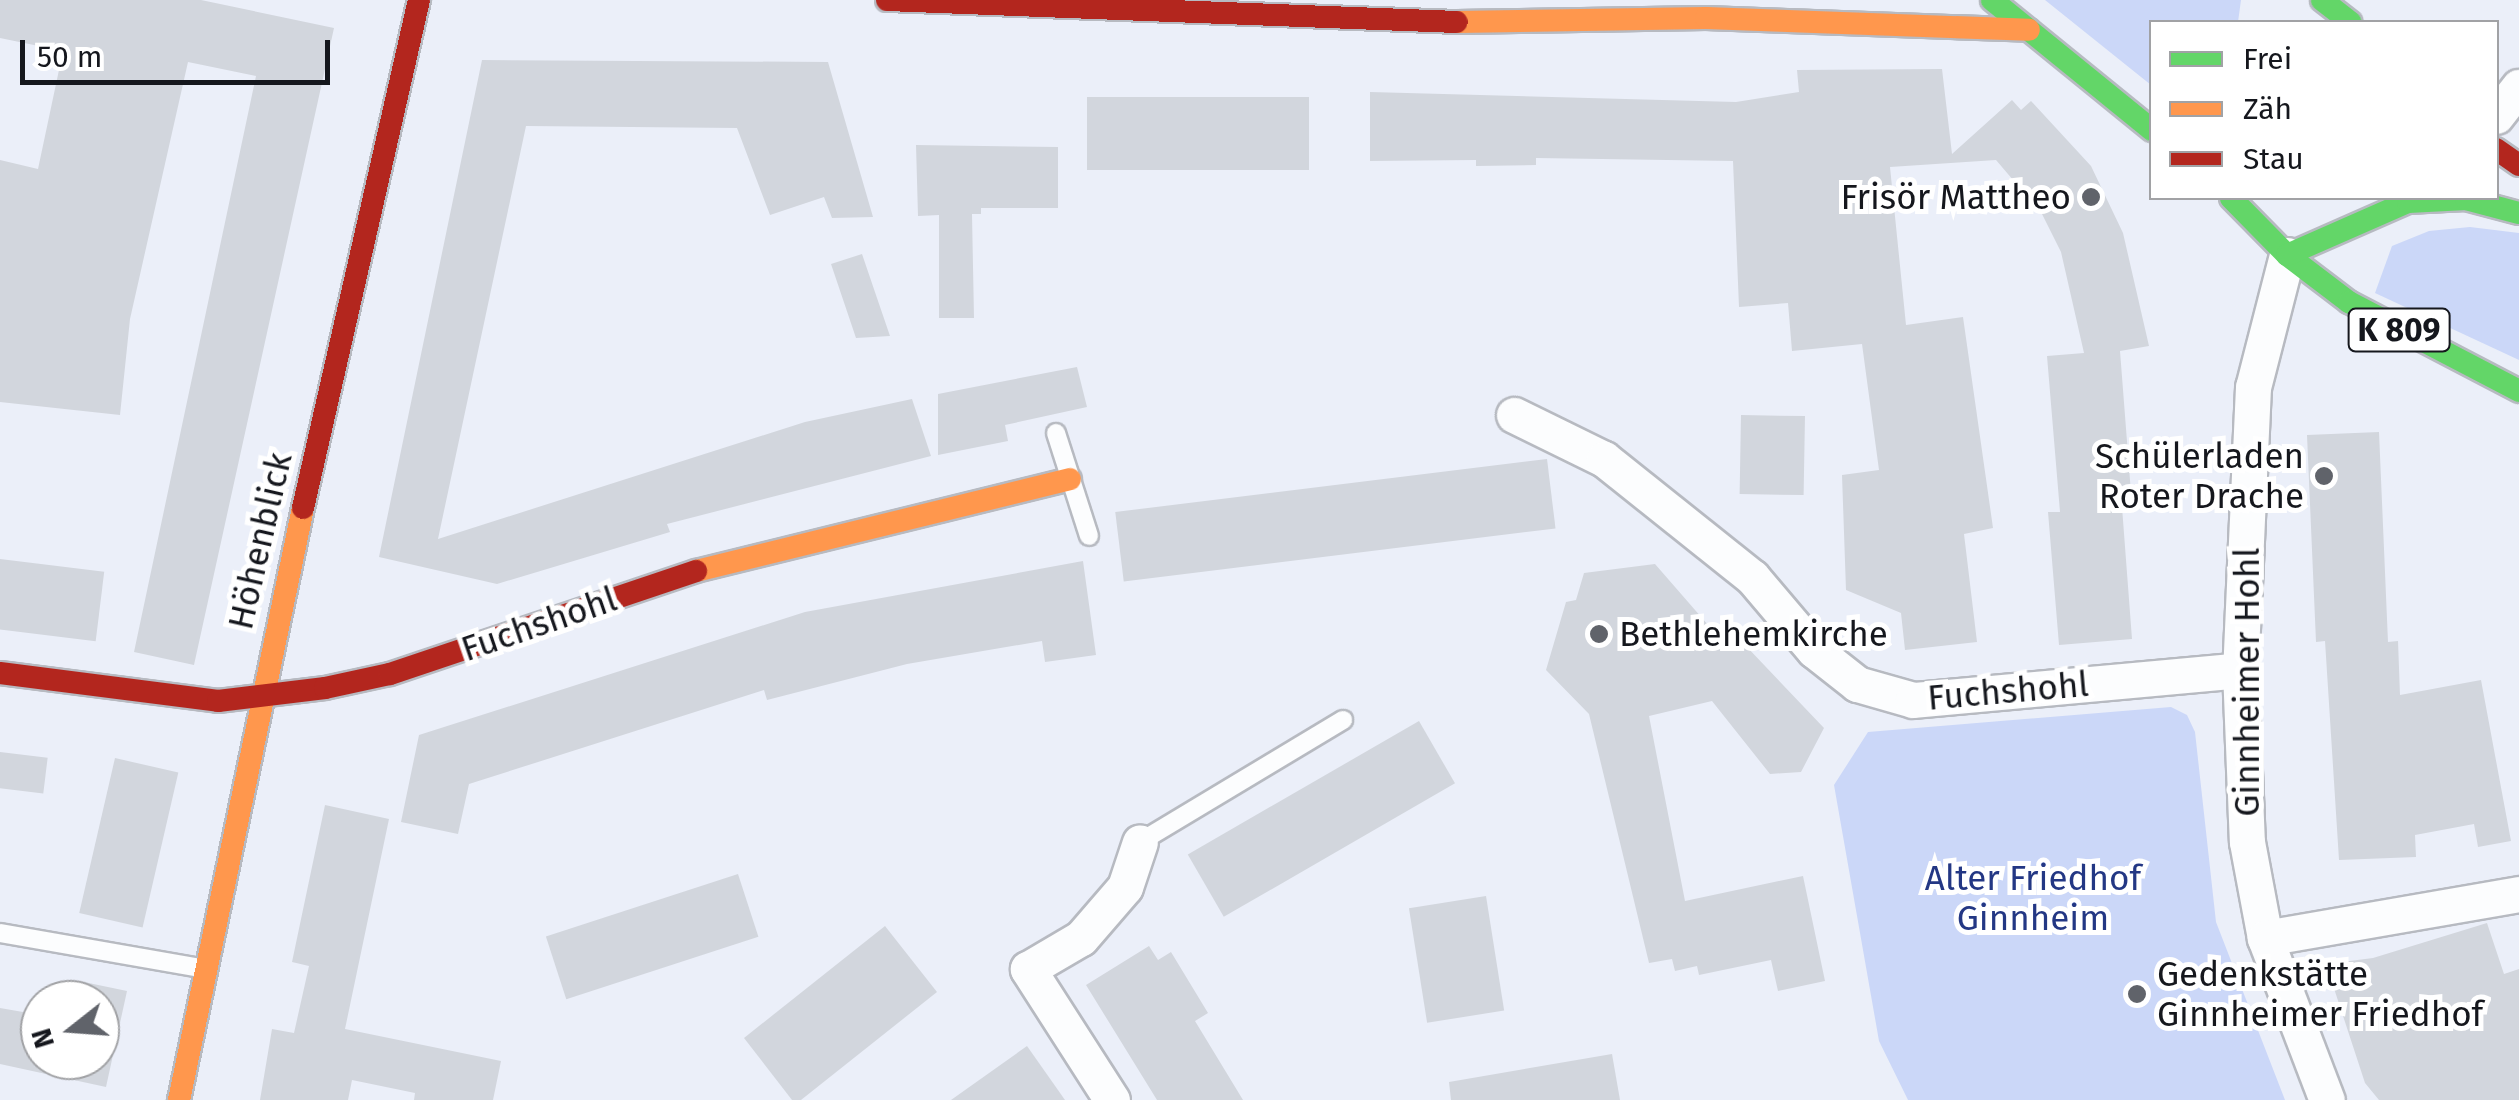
<!DOCTYPE html>
<html>
<head>
<meta charset="utf-8">
<style>
	body { margin:0 }
	#map { position:relative; width:2519px; height:1100px; overflow:hidden; background:#ebeff9; font-family:"Fira Sans",sans-serif }
	div>[style] { position:absolute }
	.green>* { inset:0; background:#cbd7f8 }
	.building>* { inset:0; background:#d2d6dd; transform-origin:0 0 }
	.roads { filter:drop-shadow(2px 0 #b7bac1) drop-shadow(-2px 0 #b7bac1) drop-shadow(0 2px #b7bac1) drop-shadow(0 -2px #b7bac1) }
	.lane>* { height:18px; margin:-9px; padding:0 9px; transform-origin:9px; border-radius:9px; background:#fcfdfe }
	.street>* { height:35px; margin:-17.5px; padding:0 17.5px; transform-origin:17.5px; border-radius:17.5px; background:#fcfdfe }
	.fast>* { height:22px; margin:-11px; padding:0 11px; transform-origin:11px; border-radius:11px; background:#63d668 }
	.slow>* { height:22px; margin:-11px; padding:0 11px; transform-origin:11px; border-radius:11px; background:#ff974d }
	.jam>* { height:22px; margin:-11px; padding:0 11px; transform-origin:11px; border-radius:11px; background:#b3261e }
	.dots>* { width:28px; height:28px; translate:-50% -50%; box-sizing:border-box; border:5px solid #fff; border-radius:50% }
	span { translate:-50% -50%; white-space:nowrap; text-align:center; line-height:1.15; -webkit-text-stroke:10px #fff; paint-order:stroke }
	.shield-label span { padding:2px 8px; background:#fff; border:2px solid; border-radius:8px; -webkit-text-stroke-width:0 }
	.shield-label { font-size:32px; color:#15171d; font-weight:700 }
	.poi-label { font-size:35px; color:#15171d }
	.right { translate:-100% -50%; text-align:right }
	.left { translate:0 -50%; text-align:left }
	.street-label { font-size:35px; color:#15171d }
	.park-label { font-size:35px; color:#233784 }
	.legend { position:absolute; left:2149px; top:20px; width:350px; height:180px; box-sizing:border-box; background:#fff; border:2px solid #a1a2a5; margin:0; padding:12px 18px; list-style:none; font-size:30px; color:#15171d }
	.legend li { display:flex; align-items:center; gap:20px; height:50px }
	.legend b { width:50px; border:2px solid #a1a2a5 }
	.north { position:absolute; left:20px; top:980px; width:100px; height:100px; box-sizing:border-box; background:#fff; border:2px solid #a1a2a5; border-radius:50%; rotate:253deg; font-size:28px; font-weight:700; line-height:40px; text-align:center; color:#15171d }
	.north::after { content:''; display:block; margin:auto; width:35px; height:45px; background:#60636a; clip-path:polygon(50% 0,100% 100%,50% 72%,0 100%) }
	.scale { position:absolute; left:20px; top:40px; width:310px; height:45px; box-sizing:border-box; border:5px solid #15171d; border-top:0; padding-left:12px; font-size:30px; line-height:35px; white-space:nowrap; color:#15171d; -webkit-text-stroke:8px #fff; paint-order:stroke }
</style>
</head>
<body>
<div id="map">
	<div class="green">
		<i style="clip-path:polygon(2045px 0,2241px 0,2238px 22px,2152px 22px,2151px 85px)"></i>
		<i style="clip-path:polygon(2470px 227px,2519px 233px,2519px 360px,2375px 293px,2392px 246px,2429px 231px)"></i>
		<i style="clip-path:polygon(2171px 707px,2187px 715px,2195px 732px,2216px 922px,2285px 1100px,1908px 1100px,1879px 1041px,1834px 785px,1868px 732px)"></i>
	</div>
	<div class="building">
		<i style="clip-path:polygon(0 0,201px 0,334px 28px,194px 665px,134px 652px,256px 76px,188px 62px,130px 319px,120px 415px,0 402px,0 160px,38px 169px,63px 51px,0 38px)"></i>
		<i style="clip-path:polygon(482px 60px,828px 62px,873px 217px,832px 218px,824px 197px,770px 215px,737px 128px,526px 126px,438px 539px,805px 422px,912px 399px,931px 456px,667px 524px,670px 532px,497px 584px,379px 557px)"></i>
		<i style="clip-path:polygon(1942px 69px,1952px 154px,2012px 100px,2021px 110px,2031px 101px,2091px 166px,2123px 233px,2149px 346px,2120px 351px,2132px 506px,2122px 507px,2132px 639px,2059px 645px,2048px 512px,2060px 512px,2047px 356px,2084px 353px,2061px 252px,2042px 214px,1996px 160px,1890px 167px,1906px 325px,1963px 317px,1993px 528px,1964px 534px,1977px 642px,1905px 650px,1901px 613px,1846px 590px,1842px 475px,1879px 470px,1862px 344px,1792px 351px,1788px 303px,1739px 307px,1733px 161px,1536px 158px,1536px 165px,1476px 166px,1476px 160px,1370px 161px,1370px 92px,1736px 102px,1799px 92px,1797px 70px)"></i>
		<i style="left:1087px;top:97px;width:222px;height:73px"></i>
		<i style="clip-path:polygon(916px 145px,1058px 147px,1058px 208px,981px 208px,981px 214px,972px 214px,974px 318px,939px 318px,939px 215px,918px 216px)"></i>
		<i style="clip-path:polygon(862px 254px,877px 298px,890px 336px,856px 338px,831px 264px)"></i>
		<i style="clip-path:polygon(1077px 367px,1087px 407px,1005px 425px,1008px 441px,938px 455px,938px 394px)"></i>
		<i style="left:1741px;top:415px;width:64px;height:79px;rotate:1deg"></i>
		<i style="clip-path:polygon(2379px 432px,2388px 642px,2398px 641px,2400px 695px,2481px 680px,2511px 841px,2478px 847px,2474px 824px,2415px 835px,2416px 857px,2339px 860px,2325px 641px,2316px 642px,2307px 435px)"></i>
		<i style="left:1547px;top:459px;width:70px;height:435px;rotate:83deg"></i>
		<i style="left:0;top:559px;width:105px;height:70px;rotate:7deg"></i>
		<i style="clip-path:polygon(1083px 561px,1096px 655px,1045px 662px,1042px 641px,907px 664px,767px 700px,764px 690px,469px 784px,458px 834px,401px 822px,419px 735px,805px 612px)"></i>
		<i style="clip-path:polygon(1655px 564px,1729px 649px,1746px 646px,1824px 728px,1801px 772px,1770px 774px,1712px 701px,1649px 716px,1685px 901px,1803px 876px,1825px 981px,1778px 991px,1771px 960px,1699px 975px,1697px 966px,1675px 971px,1672px 959px,1649px 963px,1589px 714px,1546px 670px,1566px 602px,1576px 600px,1584px 573px)"></i>
		<i style="left:1419px;top:721px;width:72px;height:267px;rotate:60deg"></i>
		<i style="left:0;top:752px;width:48px;height:36px;rotate:7deg"></i>
		<i style="left:115px;top:758px;width:65px;height:159px;rotate:13deg"></i>
		<i style="clip-path:polygon(325px 805px,389px 819px,345px 1029px,501px 1061px,493px 1100px,414px 1100px,415px 1093px,352px 1080px,348px 1100px,260px 1100px,272px 1029px,294px 1033px,309px 966px,292px 962px)"></i>
		<i style="left:738px;top:874px;width:66px;height:202px;rotate:72deg"></i>
		<i style="left:1486px;top:896px;width:116px;height:78px;rotate:81deg"></i>
		<i style="clip-path:polygon(2487px 923px,2504px 974px,2519px 969px,2519px 1100px,2379px 1100px,2365px 1083px,2326px 964px,2373px 958px)"></i>
		<i style="clip-path:polygon(885px 926px,937px 992px,801px 1100px,792px 1100px,744px 1038px)"></i>
		<i style="clip-path:polygon(1149px 946px,1158px 960px,1171px 952px,1208px 1013px,1195px 1021px,1243px 1100px,1157px 1100px,1086px 985px)"></i>
		<i style="clip-path:polygon(79px 981px,127px 991px,106px 1087px,0 1064px,0 1008px,40px 1015px,40px 1060px,100px 1060px,100px 1000px,75px 1000px)"></i>
		<i style="clip-path:polygon(1027px 1046px,1065px 1100px,951px 1100px)"></i>
		<i style="clip-path:polygon(1612px 1054px,1620px 1100px,1451px 1100px,1449px 1082px)"></i>
	</div>
	<div class="roads">
		<div class="lane">
			<i style="left:1056px;top:433px;width:108px;rotate:72.2deg"></i>
			<i style="left:1140px;top:842px;width:237px;rotate:-31deg"></i>
			<i style="left:0;top:933px;width:204px;rotate:9.9deg"></i>
		</div>
		<div class="street">
			<i style="left:2496px;top:116px;width:37px;rotate:-52deg"></i>
			<i style="left:2287px;top:255px;width:136px;rotate:104.4deg"></i>
			<i style="left:2253px;top:387px;width:283px;rotate:92.6deg"></i>
			<i style="left:2240px;top:670px;width:172px;rotate:87.7deg"></i>
			<i style="left:2247px;top:842px;width:98px;rotate:79.4deg"></i>
			<i style="left:2265px;top:938px;width:173px;rotate:69.1deg"></i>
			<i style="left:1514px;top:415px;width:100px;rotate:26.1deg"></i>
			<i style="left:1604px;top:459px;width:189px;rotate:38.6deg"></i>
			<i style="left:1752px;top:577px;width:96px;rotate:49.7deg"></i>
			<i style="left:1814px;top:650px;width:55px;rotate:38.3deg"></i>
			<i style="left:1857px;top:684px;width:58px;rotate:15.9deg"></i>
			<i style="left:1913px;top:700px;width:328px;rotate:-5.2deg"></i>
			<i style="left:2265px;top:938px;width:258px;rotate:-9.8deg"></i>
			<i style="left:1112px;top:1100px;width:156px;rotate:-122.7deg"></i>
			<i style="left:1028px;top:969px;width:61px;rotate:-30.3deg"></i>
			<i style="left:1081px;top:938px;width:67px;rotate:-49.2deg"></i>
			<i style="left:1125px;top:887px;width:47px;rotate:-71.6deg"></i>
		</div>
		<div class="fast">
			<i style="left:1992px;top:0;width:206px;rotate:39.1deg"></i>
			<i style="left:2322px;top:0;width:36px;rotate:38deg"></i>
			<i style="left:2231px;top:198px;width:80px;rotate:45.5deg"></i>
			<i style="left:2287px;top:255px;width:78px;rotate:37.2deg"></i>
			<i style="left:2349px;top:302px;width:192px;rotate:27.6deg"></i>
			<i style="left:2287px;top:255px;width:132px;rotate:-23.7deg"></i>
			<i style="left:2408px;top:202px;width:58px;rotate:-3deg"></i>
			<i style="left:2466px;top:199px;width:55px;rotate:14.8deg"></i>
		</div>
		<div class="slow">
			<i style="left:1457px;top:22px;width:249px;rotate:-0.9deg"></i>
			<i style="left:1706px;top:18px;width:323px;rotate:2.1deg"></i>
			<i style="left:696px;top:571px;width:385px;rotate:-13.8deg"></i>
			<i style="left:179px;top:1100px;width:605px;rotate:-78.17deg"></i>
		</div>
		<div class="jam">
			<i style="left:887px;top:0;width:570px;rotate:2.21deg"></i>
			<i style="left:2496px;top:149px;width:28px;rotate:35deg"></i>
			<i style="left:303px;top:508px;width:521px;rotate:-77.14deg"></i>
			<i style="left:0;top:673px;width:220px;rotate:7.3deg"></i>
			<i style="left:218px;top:701px;width:108px;rotate:-6.9deg"></i>
			<i style="left:325px;top:688px;width:66px;rotate:-12.2deg"></i>
			<i style="left:390px;top:674px;width:323px;rotate:-18.6deg"></i>
		</div>
	</div>
	<div class="dots">
		<i style="left:2091px;top:197px;background:#60636a"></i>
		<i style="left:2324px;top:476px;background:#60636a"></i>
		<i style="left:1599px;top:634px;background:#60636a"></i>
		<i style="left:2137px;top:994px;background:#60636a"></i>
	</div>
	<div class="shield-label">
		<span style="left:2399px;top:330px">K 809</span>
	</div>
	<div class="poi-label">
		<span class="right" style="left:2071px;top:197px">Frisör Mattheo</span>
		<span class="right" style="left:2304px;top:476px">Schülerladen<br>Roter Drache</span>
		<span class="left" style="left:1619px;top:634px">Bethlehemkirche</span>
		<span class="left" style="left:2157px;top:994px">Gedenkstätte<br>Ginnheimer Friedhof</span>
	</div>
	<div class="street-label">
		<span style="left:260px;top:541px;rotate:-77deg">Höhenblick</span>
		<span style="left:539px;top:624px;rotate:-19deg">Fuchshohl</span>
		<span style="left:2247px;top:682px;rotate:-90deg">Ginnheimer Hohl</span>
		<span style="left:2008px;top:691px;rotate:-5deg">Fuchshohl</span>
	</div>
	<div class="park-label">
		<span style="left:2033px;top:898px">Alter Friedhof<br>Ginnheim</span>
	</div>
	<ul class="legend">
	<li><b style="height:12px;background:#63d668"></b>Frei</li>
	<li><b style="height:12px;background:#ff974d"></b>Zäh</li>
	<li><b style="height:12px;background:#b3261e"></b>Stau</li>
	</ul>
	<div class="north">N</div>
	<div class="scale">50 m</div>
</div>
</body>
</html>
